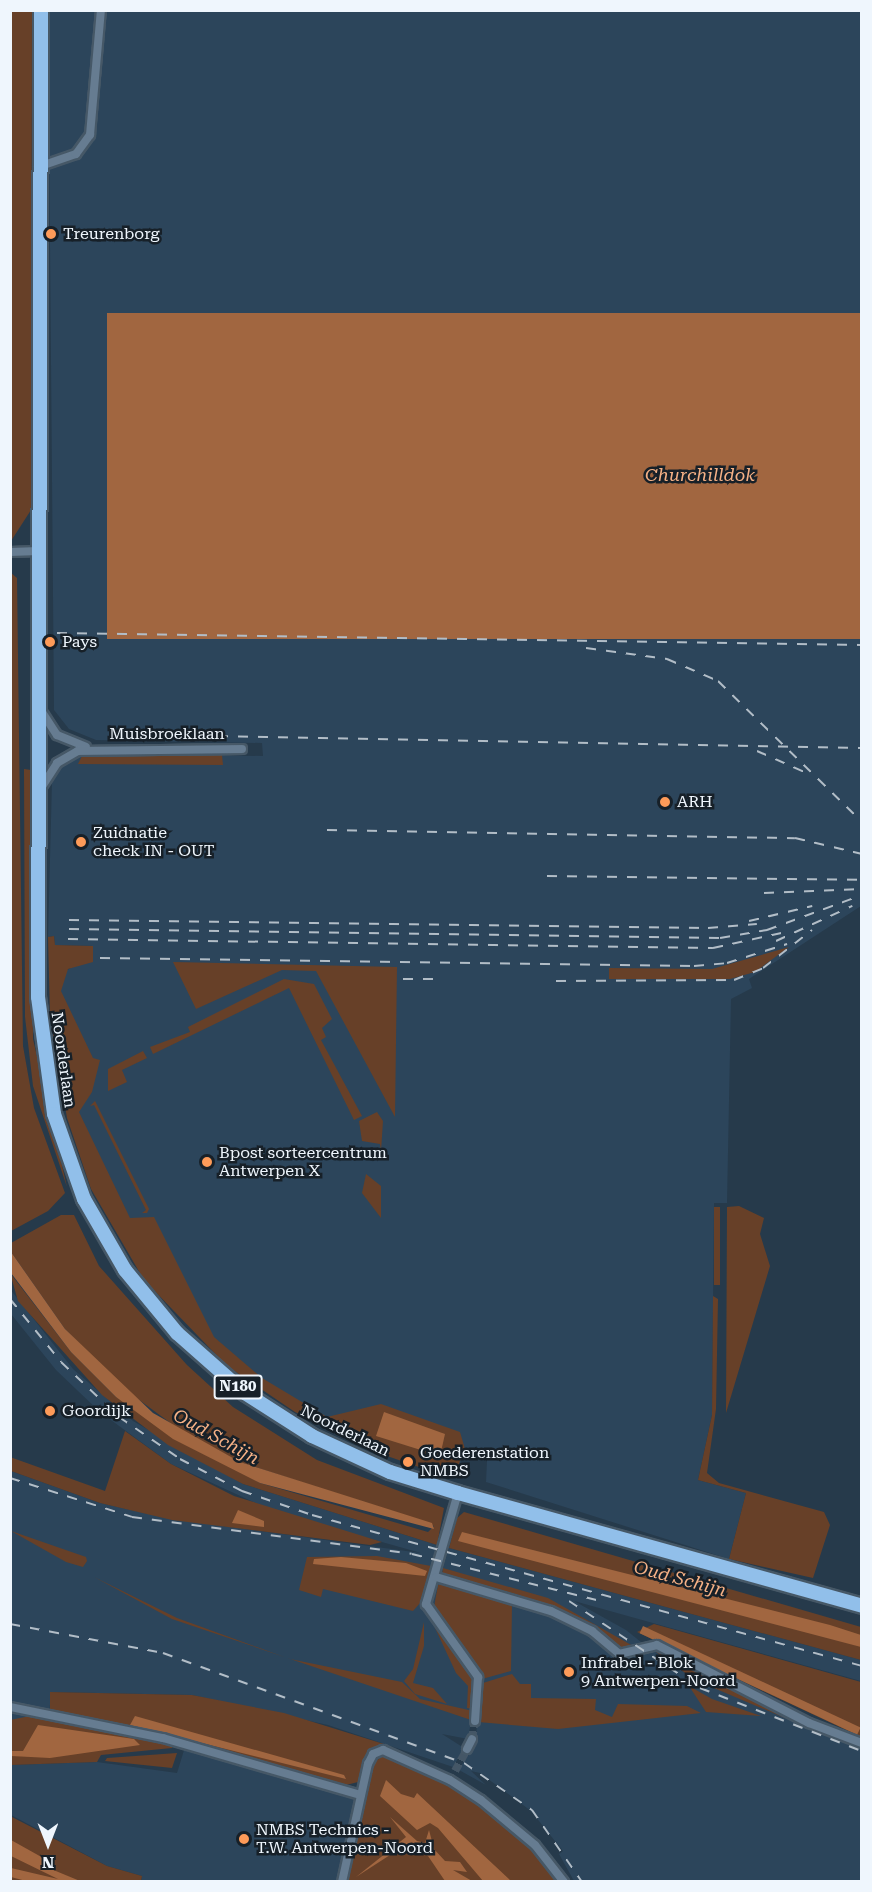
<!DOCTYPE html>
<html>
<head>
<meta charset="utf-8">
<style>
	body { margin:0 }
	#map { position:relative; width:872px; height:1892px; overflow:hidden; background:#263a4b; font-family:"Roboto Serif",serif }
	div>[style] { position:absolute }
	.built>* { inset:0; background:#2c455b }
	.green>* { inset:0; background:#674028; transform-origin:0 0 }
	.water>* { inset:0; background:#a16640; transform-origin:0 0 }
	.minor-tunnel>* { height:8px; margin-top:-4px; transform-origin:0; background:repeating-linear-gradient(90deg,#445666 0 8px,transparent 0 12px) }
	.roads { filter:drop-shadow(2px 0 #465867) drop-shadow(-2px 0 #465867) drop-shadow(0 2px #465867) drop-shadow(0 -2px #465867) }
	.minor>* { height:8px; margin:-4px; padding:0 4px; transform-origin:4px; border-radius:4px; background:#667c91 }
	.primary>* { height:14px; margin:-7px; padding:0 7px; transform-origin:7px; border-radius:7px; background:#91bfea }
	.rail>* { height:2px; margin-top:-1px; transform-origin:0; background:repeating-linear-gradient(90deg,#b2bdc7 0 10px,transparent 0 20px) }
	.dots>* { width:16px; height:16px; translate:-50% -50%; box-sizing:border-box; border:3px solid #172028; border-radius:50% }
	span { translate:-50% -50%; white-space:nowrap; text-align:center; line-height:1.15; -webkit-text-stroke:5px #172028; paint-order:stroke }
	.shield-label span { padding:2px 4px; background:#172028; border:2px solid; border-radius:4px; -webkit-text-stroke-width:0 }
	.shield-label { font-size:15px; color:#eff6fd; font-weight:700 }
	.poi-label { font-size:16px; color:#eff6fd }
	.left { translate:0 -50%; text-align:left }
	.street-label { font-size:16px; color:#eff6fd }
	.water-label { font-size:18px; color:#f5b186; font-style:italic }
	.frame { position:absolute; inset:0; border:12px solid #eff6fd; pointer-events:none }
	.north { position:absolute; left:18px; top:1814px; width:60px; height:60px; -webkit-text-stroke:4px #172028; paint-order:stroke; rotate:180deg; font-size:16px; font-weight:700; line-height:24px; text-align:center; color:#eff6fd }
	.north::after { content:''; display:block; margin:auto; width:21px; height:27px; background:#eff6fd; clip-path:polygon(50% 0,100% 100%,50% 72%,0 100%) }
</style>
</head>
<body>
<div id="map">
	<div class="built">
		<i style="clip-path:polygon(48px 11px,861px 11px,861px 313px,107px 324px,861px 639px,861px 906px,749px 979px,752px 988px,731px 999px,727px 1203px,714px 1203px,712px 1415px,698px 1480px,746px 1493px,729px 1559px,486px 1482px,487px 1461px,463px 1454px,459px 1467px,327px 1422px,249px 1374px,176px 1307px,76px 1122px,56px 976px,82px 962px,93px 946px,55px 945px,54px 936px,48px 937px,52px 781px,68px 760px,90px 753px,263px 756px,262px 743px,96px 740px,69px 729px,54px 710px)"></i>
		<i style="clip-path:polygon(10px 1289px,73px 1369px,133px 1421px,243px 1484px,437px 1545px,431px 1566px,443px 1568px,449px 1548px,861px 1660px,861px 1681px,574px 1601px,626px 1630px,641px 1642px,633px 1646px,641px 1652px,649px 1647px,695px 1680px,861px 1747px,861px 1881px,574px 1881px,559px 1854px,563px 1851px,531px 1811px,480px 1773px,471px 1771px,486px 1785px,459px 1770px,476px 1740px,477px 1722px,471px 1721px,468px 1739px,442px 1734px,464px 1748px,453px 1767px,328px 1725px,192px 1695px,51px 1692px,49px 1716px,11px 1720px,11px 1471px,100px 1503px,171px 1519px,421px 1553px,275px 1512px,171px 1464px,100px 1412px,56px 1370px,11px 1314px)"></i>
		<i style="clip-path:polygon(185px 1747px,364px 1797px,346px 1881px,141px 1881px,142px 1876px,107px 1866px,11px 1815px,10px 1765px,97px 1762px,177px 1773px)"></i>
	</div>
	<div class="green">
		<i style="clip-path:polygon(32px 10px,31px 510px,11px 541px,10px 11px)"></i>
		<i style="clip-path:polygon(10px 572px,17px 578px,23px 1046px,34px 1108px,65px 1193px,48px 1211px,11px 1231px)"></i>
		<i style="clip-path:polygon(95px 753px,222px 755px,223px 765px,78px 764px,82px 756px)"></i>
		<i style="clip-path:polygon(24px 769px,31px 770px,33px 1039px,67px 1187px,33px 1086px,25px 1017px)"></i>
		<i style="clip-path:polygon(54px 936px,55px 945px,93px 946px,93px 962px,68px 969px,61px 991px,93px 1058px,100px 1060px,92px 1092px,79px 1112px,130px 1218px,154px 1217px,214px 1337px,262px 1378px,327px 1417px,381px 1404px,460px 1432px,465px 1449px,456px 1471px,442px 1475px,390px 1457px,295px 1412px,227px 1366px,144px 1280px,91px 1189px,67px 1118px,50px 1016px,48px 937px)"></i>
		<i style="clip-path:polygon(789px 947px,755px 972px,730px 979px,609px 979px,609px 968px,712px 969px)"></i>
		<i style="clip-path:polygon(173px 962px,397px 967px,395px 1117px,316px 971px,282px 970px,196px 1009px)"></i>
		<i style="clip-path:polygon(284px 979px,314px 984px,332px 1019px,322px 1028px,326px 1037px,321px 1040px,362px 1116px,354px 1120px,289px 988px,153px 1054px,150px 1047px,190px 1032px,188px 1027px)"></i>
		<i style="clip-path:polygon(143px 1051px,147px 1058px,122px 1070px,127px 1082px,108px 1091px,108px 1069px)"></i>
		<i style="clip-path:polygon(95px 1101px,149px 1209px,147px 1213px,142px 1213px,146px 1210px,94px 1105px,90px 1106px)"></i>
		<i style="clip-path:polygon(377px 1112px,383px 1121px,381px 1151px,380px 1144px,362px 1141px,359px 1121px)"></i>
		<i style="clip-path:polygon(366px 1174px,381px 1186px,381px 1218px,362px 1193px)"></i>
		<i style="clip-path:polygon(739px 1206px,764px 1218px,760px 1234px,770px 1266px,726px 1413px,727px 1207px)"></i>
		<i style="left:714px;top:1207px;width:6px;height:78px"></i>
		<i style="clip-path:polygon(61px 1215px,74px 1215px,99px 1266px,187px 1365px,233px 1407px,317px 1460px,444px 1508px,437px 1545px,243px 1484px,168px 1445px,102px 1395px,18px 1301px,10px 1273px,71px 1352px,116px 1397px,260px 1483px,428px 1532px,434px 1526px,240px 1462px,180px 1430px,123px 1388px,65px 1329px,11px 1252px,11px 1243px)"></i>
		<i style="clip-path:polygon(713px 1296px,718px 1299px,716px 1409px,707px 1473px,719px 1483px,824px 1512px,830px 1525px,813px 1578px,729px 1559px,746px 1493px,698px 1480px,712px 1415px)"></i>
		<i style="clip-path:polygon(125px 1431px,171px 1464px,234px 1496px,382px 1542px,370px 1545px,172px 1520px,100px 1503px,11px 1471px,10px 1457px,105px 1491px)"></i>
		<i style="clip-path:polygon(464px 1512px,861px 1627px,861px 1660px,449px 1548px,457px 1518px)"></i>
		<i style="clip-path:polygon(11px 1531px,86px 1557px,87px 1561px,83px 1567px,66px 1562px)"></i>
		<i style="clip-path:polygon(377px 1556px,431px 1566px,421px 1602px,413px 1611px,323px 1589px,321px 1597px,299px 1590px,307px 1557px)"></i>
		<i style="clip-path:polygon(443px 1568px,548px 1598px,633px 1646px,619px 1649px,584px 1621px,519px 1595px,442px 1574px)"></i>
		<i style="clip-path:polygon(94px 1577px,177px 1618px,290px 1659px,402px 1682px,420px 1699px,473px 1711px,471px 1720px,172px 1619px)"></i>
		<i style="clip-path:polygon(445px 1583px,512px 1603px,511px 1671px,482px 1679px,434px 1607px,438px 1585px)"></i>
		<i style="clip-path:polygon(430px 1617px,474px 1676px,473px 1709px,467px 1708px,468px 1686px,456px 1673px)"></i>
		<i style="clip-path:polygon(424px 1622px,424px 1646px,413px 1683px,433px 1688px,447px 1704px,415px 1694px,404px 1681px,413px 1669px)"></i>
		<i style="clip-path:polygon(654px 1624px,861px 1682px,861px 1737px,637px 1632px)"></i>
		<i style="clip-path:polygon(649px 1647px,801px 1721px,799px 1724px,695px 1680px)"></i>
		<i style="clip-path:polygon(512px 1674px,520px 1684px,531px 1684px,531px 1698px,596px 1699px,595px 1710px,612px 1717px,618px 1704px,687px 1706px,701px 1713px,558px 1729px,478px 1722px,483px 1683px)"></i>
		<i style="clip-path:polygon(689px 1686px,712px 1699px,761px 1716px,706px 1712px)"></i>
		<i style="clip-path:polygon(50px 1692px,192px 1695px,284px 1713px,384px 1744px,369px 1753px,358px 1782px,342px 1786px,164px 1735px,50px 1710px)"></i>
		<i style="clip-path:polygon(35px 1715px,174px 1744px,172px 1748px,101px 1755px,97px 1762px,11px 1765px,10px 1720px)"></i>
		<i style="clip-path:polygon(177px 1753px,172px 1768px,105px 1761px,107px 1758px)"></i>
		<i style="clip-path:polygon(385px 1754px,447px 1782px,495px 1814px,531px 1843px,562px 1882px,346px 1882px,372px 1764px)"></i>
		<i style="clip-path:polygon(10px 1816px,107px 1866px,142px 1876px,141px 1881px,11px 1881px)"></i>
	</div>
	<div class="water">
		<i style="left:861px;top:313px;width:326px;height:754px;rotate:90deg"></i>
		<i style="clip-path:polygon(11px 1252px,65px 1329px,153px 1413px,240px 1462px,432px 1523px,434px 1529px,260px 1483px,173px 1439px,116px 1397px,71px 1352px,11px 1273px)"></i>
		<i style="clip-path:polygon(384px 1412px,445px 1434px,440px 1456px,376px 1436px)"></i>
		<i style="clip-path:polygon(238px 1510px,264px 1521px,264px 1527px,232px 1523px)"></i>
		<i style="clip-path:polygon(462px 1532px,830px 1625px,861px 1635px,861px 1647px,458px 1541px)"></i>
		<i style="clip-path:polygon(341px 1557px,406px 1563px,427px 1571px,425px 1576px,313px 1564px,314px 1559px)"></i>
		<i style="left:643px;top:1626px;width:240px;height:8px;rotate:25deg"></i>
		<i style="clip-path:polygon(135px 1716px,344px 1775px,346px 1779px,130px 1725px)"></i>
		<i style="clip-path:polygon(38px 1725px,134px 1739px,140px 1745px,50px 1758px,11px 1756px,11px 1751px,23px 1751px)"></i>
		<i style="clip-path:polygon(386px 1780px,401px 1794px,414px 1798px,417px 1793px,511px 1881px,483px 1881px,438px 1828px,430px 1823px,417px 1830px,380px 1796px)"></i>
		<i style="clip-path:polygon(390px 1817px,417px 1841px,425px 1843px,429px 1830px,434px 1849px,445px 1861px,460px 1862px,467px 1872px,453px 1870px,472px 1881px,445px 1881px,428px 1856px,407px 1844px,356px 1877px,406px 1837px)"></i>
		<i style="clip-path:polygon(11px 1840px,45px 1859px,51px 1869px,80px 1881px,26px 1881px,11px 1877px,11px 1868px,58px 1879px,11px 1856px)"></i>
	</div>
	<div class="minor-tunnel">
		<i style="left:472px;top:1739px;width:18px;rotate:-81deg"></i>
		<i style="left:455px;top:1771px;width:25px;rotate:-61deg"></i>
	</div>
	<div class="roads">
		<div class="minor">
			<i style="left:38px;top:167px;width:40px;rotate:-18.9deg"></i>
			<i style="left:76px;top:154px;width:24px;rotate:-54deg"></i>
			<i style="left:90px;top:135px;width:125px;rotate:-85deg"></i>
			<i style="left:10px;top:552px;width:29px;rotate:-2deg"></i>
			<i style="left:40px;top:709px;width:31px;rotate:57deg"></i>
			<i style="left:57px;top:735px;width:31px;rotate:22deg"></i>
			<i style="left:41px;top:788px;width:30px;rotate:-57deg"></i>
			<i style="left:57px;top:763px;width:24px;rotate:-30deg"></i>
			<i style="left:78px;top:751px;width:164px;rotate:-0.7deg"></i>
			<i style="left:458px;top:1493px;width:116px;rotate:106.1deg"></i>
			<i style="left:426px;top:1604px;width:90px;rotate:54.5deg"></i>
			<i style="left:478px;top:1677px;width:44px;rotate:93.9deg"></i>
			<i style="left:436px;top:1577px;width:120px;rotate:16.5deg"></i>
			<i style="left:551px;top:1611px;width:46px;rotate:26deg"></i>
			<i style="left:592px;top:1631px;width:35px;rotate:40deg"></i>
			<i style="left:619px;top:1654px;width:39px;rotate:-13deg"></i>
			<i style="left:657px;top:1645px;width:171px;rotate:27.2deg"></i>
			<i style="left:809px;top:1723px;width:57px;rotate:20.7deg"></i>
			<i style="left:10px;top:1707px;width:156px;rotate:11.5deg"></i>
			<i style="left:163px;top:1738px;width:206px;rotate:16.1deg"></i>
			<i style="left:467px;top:1749px;width:11px;rotate:-63deg"></i>
			<i style="left:342px;top:1882px;width:121px;rotate:-77.6deg"></i>
			<i style="left:368px;top:1764px;width:11px;rotate:-63deg"></i>
			<i style="left:373px;top:1754px;width:11px;rotate:-22deg"></i>
			<i style="left:383px;top:1750px;width:73px;rotate:24.1deg"></i>
			<i style="left:450px;top:1780px;width:37px;rotate:33deg"></i>
			<i style="left:481px;top:1800px;width:70px;rotate:39.8deg"></i>
			<i style="left:535px;top:1845px;width:47px;rotate:51.9deg"></i>
		</div>
		<div class="primary">
			<i style="left:41px;top:10px;width:987px;rotate:90.17deg"></i>
			<i style="left:38px;top:997px;width:118px;rotate:82.2deg"></i>
			<i style="left:54px;top:1114px;width:90px;rotate:70.6deg"></i>
			<i style="left:84px;top:1199px;width:82px;rotate:60deg"></i>
			<i style="left:125px;top:1270px;width:82px;rotate:50.5deg"></i>
			<i style="left:177px;top:1333px;width:91px;rotate:41.4deg"></i>
			<i style="left:245px;top:1393px;width:80px;rotate:32.7deg"></i>
			<i style="left:312px;top:1436px;width:86px;rotate:24.8deg"></i>
			<i style="left:390px;top:1472px;width:71px;rotate:17.2deg"></i>
			<i style="left:458px;top:1493px;width:420px;rotate:15.6deg"></i>
		</div>
	</div>
	<div class="rail">
		<i style="left:57px;top:633px;width:805px;rotate:0.85deg"></i>
		<i style="left:586px;top:648px;width:82px;rotate:7.7deg"></i>
		<i style="left:667px;top:659px;width:56px;rotate:23.3deg"></i>
		<i style="left:718px;top:681px;width:202px;rotate:44.4deg"></i>
		<i style="left:109px;top:730px;width:58px;rotate:1deg"></i>
		<i style="left:158px;top:735px;width:704px;rotate:1.06deg"></i>
		<i style="left:757px;top:751px;width:57px;rotate:23.9deg"></i>
		<i style="left:327px;top:830px;width:468px;rotate:1deg"></i>
		<i style="left:795px;top:838px;width:69px;rotate:13.4deg"></i>
		<i style="left:547px;top:876px;width:315px;rotate:0.7deg"></i>
		<i style="left:764px;top:893px;width:98px;rotate:-2.3deg"></i>
		<i style="left:69px;top:920px;width:639px;rotate:0.72deg"></i>
		<i style="left:708px;top:928px;width:49px;rotate:-4.7deg"></i>
		<i style="left:749px;top:921px;width:65px;rotate:-13.4deg"></i>
		<i style="left:69px;top:929px;width:651px;rotate:0.79deg"></i>
		<i style="left:720px;top:938px;width:48px;rotate:-9.7deg"></i>
		<i style="left:767px;top:930px;width:101px;rotate:-20.2deg"></i>
		<i style="left:68px;top:939px;width:645px;rotate:0.8deg"></i>
		<i style="left:713px;top:948px;width:70px;rotate:-12.4deg"></i>
		<i style="left:776px;top:941px;width:84px;rotate:-24.7deg"></i>
		<i style="left:100px;top:958px;width:594px;rotate:0.77deg"></i>
		<i style="left:694px;top:966px;width:33px;rotate:-5deg"></i>
		<i style="left:727px;top:963px;width:63px;rotate:-17.6deg"></i>
		<i style="left:403px;top:979px;width:36px"></i>
		<i style="left:556px;top:981px;width:178px;rotate:-0.3deg"></i>
		<i style="left:734px;top:980px;width:31px;rotate:-22deg"></i>
		<i style="left:763px;top:968px;width:62px;rotate:-37.8deg"></i>
		<i style="left:10px;top:1299px;width:81px;rotate:51deg"></i>
		<i style="left:61px;top:1362px;width:80px;rotate:43.5deg"></i>
		<i style="left:119px;top:1417px;width:74px;rotate:34.5deg"></i>
		<i style="left:180px;top:1459px;width:70px;rotate:27.3deg"></i>
		<i style="left:242px;top:1491px;width:74px;rotate:18.9deg"></i>
		<i style="left:312px;top:1515px;width:570px;rotate:15.35deg"></i>
		<i style="left:10px;top:1478px;width:128px;rotate:17.7deg"></i>
		<i style="left:132px;top:1517px;width:282px;rotate:7.5deg"></i>
		<i style="left:412px;top:1554px;width:190px;rotate:14deg"></i>
		<i style="left:569px;top:1601px;width:157px;rotate:33.6deg"></i>
		<i style="left:700px;top:1688px;width:174px;rotate:21.3deg"></i>
		<i style="left:10px;top:1624px;width:156px;rotate:10.7deg"></i>
		<i style="left:163px;top:1653px;width:320px;rotate:20.1deg"></i>
		<i style="left:464px;top:1763px;width:83px;rotate:34.7deg"></i>
		<i style="left:532px;top:1810px;width:88px;rotate:55.2deg"></i>
	</div>
	<div class="dots">
		<i style="left:51px;top:234px;background:#fe9b59"></i>
		<i style="left:50px;top:642px;background:#fe9b59"></i>
		<i style="left:665px;top:802px;background:#fe9b59"></i>
		<i style="left:81px;top:842px;background:#fe9b59"></i>
		<i style="left:207px;top:1162px;background:#fe9b59"></i>
		<i style="left:50px;top:1411px;background:#fe9b59"></i>
		<i style="left:408px;top:1462px;background:#fe9b59"></i>
		<i style="left:569px;top:1672px;background:#fe9b59"></i>
		<i style="left:244px;top:1839px;background:#fe9b59"></i>
	</div>
	<div class="shield-label">
		<span style="left:238px;top:1387px">N180</span>
	</div>
	<div class="poi-label">
		<span class="left" style="left:63px;top:234px">Treurenborg</span>
		<span class="left" style="left:62px;top:642px">Pays</span>
		<span class="left" style="left:677px;top:802px">ARH</span>
		<span class="left" style="left:93px;top:842px">Zuidnatie<br>check IN - OUT</span>
		<span class="left" style="left:219px;top:1162px">Bpost sorteercentrum<br>Antwerpen X</span>
		<span class="left" style="left:62px;top:1411px">Goordijk</span>
		<span class="left" style="left:420px;top:1462px">Goederenstation<br>NMBS</span>
		<span class="left" style="left:581px;top:1672px">Infrabel - Blok<br>9 Antwerpen-Noord</span>
		<span class="left" style="left:256px;top:1839px">NMBS Technics -<br>T.W. Antwerpen-Noord</span>
	</div>
	<div class="street-label">
		<span style="left:167px;top:734px">Muisbroeklaan</span>
		<span style="left:63px;top:1060px;rotate:82deg">Noorderlaan</span>
		<span style="left:345px;top:1431px;rotate:26deg">Noorderlaan</span>
	</div>
	<div class="water-label">
		<span style="left:700px;top:475px">Churchilldok</span>
		<span style="left:216px;top:1437px;rotate:29deg">Oud Schijn</span>
		<span style="left:680px;top:1579px;rotate:15deg">Oud Schijn</span>
	</div>
	<div class="frame"></div>
	<div class="north">N</div>
</div>
</body>
</html>
